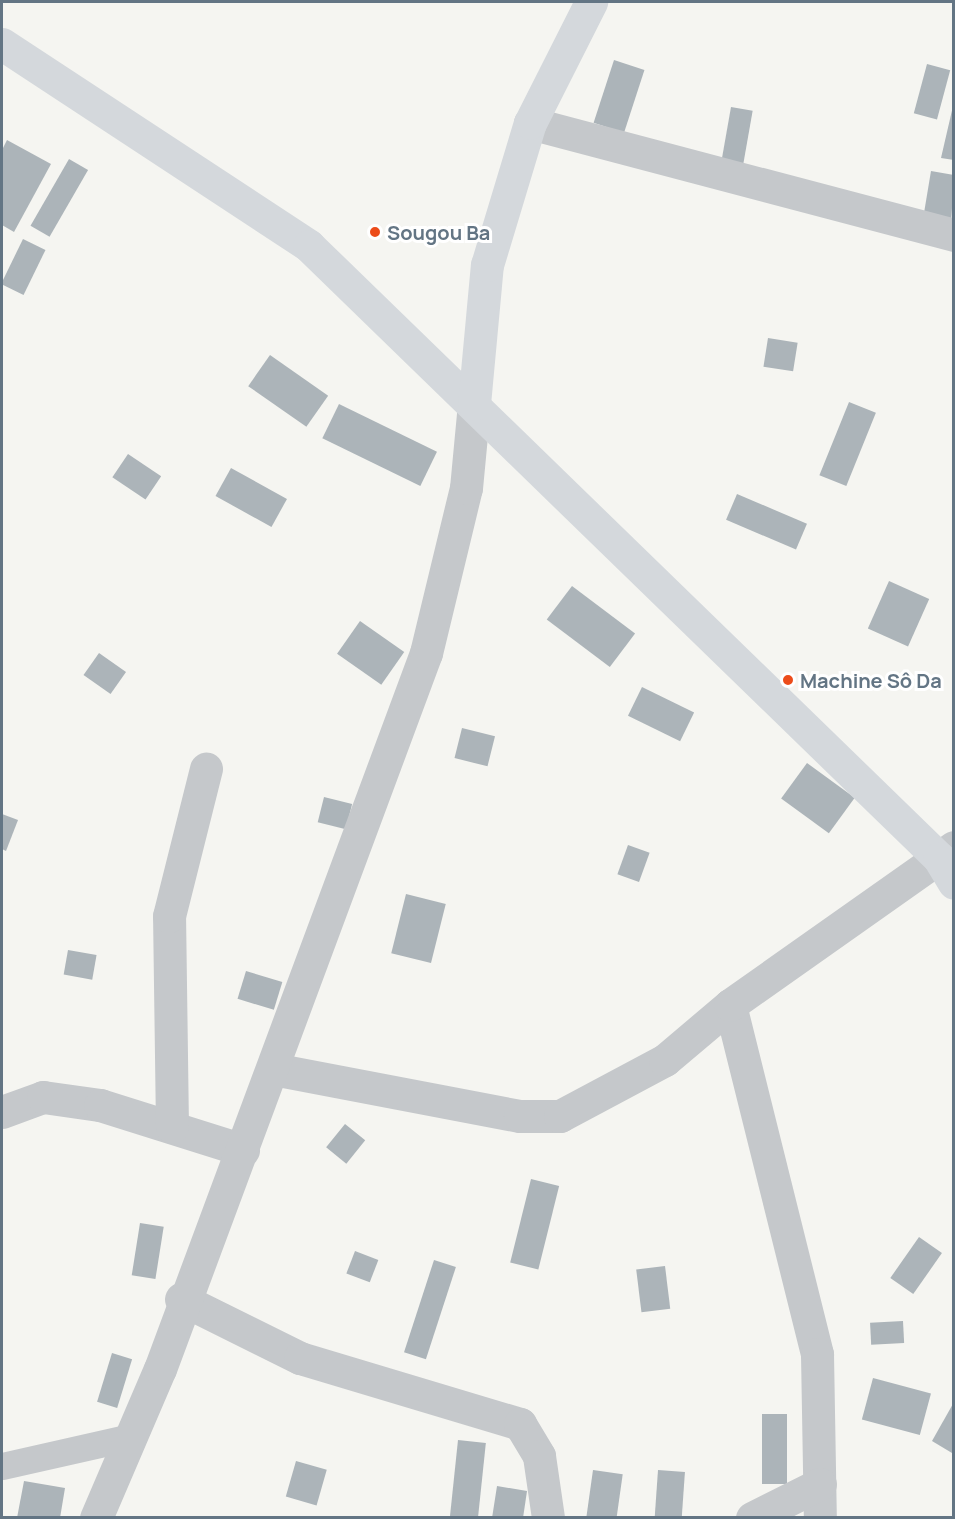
<!DOCTYPE html>
<html>
<head>
<meta charset="utf-8">
<style>
	body { margin:0 }
	#map { position:relative; width:955px; height:1519px; overflow:hidden; background:#f5f5f1; font-family:Manrope,sans-serif }
	div>[style] { position:absolute }
	.building>* { inset:0; background:#acb4b9; transform-origin:0 0 }
	.lane>* { height:27px; margin:-13.5px; padding:0 13.5px; transform-origin:13.5px; border-radius:13.5px; background:#c5c8cb }
	.street>* { height:33px; margin:-16.5px; padding:0 16.5px; transform-origin:16.5px; border-radius:16.5px; background:#c5c8cb }
	.secondary>* { height:33px; margin:-16.5px; padding:0 16.5px; transform-origin:16.5px; border-radius:16.5px; background:#d4d8dc }
	.dots>* { width:16px; height:16px; translate:-50% -50%; box-sizing:border-box; border:3px solid #fff; border-radius:50% }
	span { translate:-50% -50%; white-space:nowrap; text-align:center; line-height:1.15; -webkit-text-stroke:6px #fff; paint-order:stroke }
	.poi-label { font-size:20px; color:#637584; font-weight:700 }
	.left { translate:0 -50%; text-align:left }
	.frame { position:absolute; inset:0; border:3px solid #637584; pointer-events:none }
</style>
</head>
<body>
<div id="map">
	<div class="building">
		<i style="left:614px;top:60px;width:32px;height:66px;rotate:18deg"></i>
		<i style="left:927px;top:64px;width:24px;height:51px;rotate:15deg"></i>
		<i style="clip-path:polygon(953px 106px,954px 107px,954px 160px,941px 158px)"></i>
		<i style="left:731px;top:107px;width:22px;height:55px;rotate:10deg"></i>
		<i style="clip-path:polygon(7px 140px,51px 164px,14px 232px,2px 225px,2px 150px)"></i>
		<i style="left:69px;top:159px;width:22px;height:77px;rotate:30deg"></i>
		<i style="clip-path:polygon(931px 171px,954px 175px,951px 224px,923px 219px)"></i>
		<i style="left:23px;top:239px;width:25px;height:50px;rotate:26deg"></i>
		<i style="left:768px;top:338px;width:30px;height:29px;rotate:9deg"></i>
		<i style="left:270px;top:355px;width:71px;height:38px;rotate:35deg"></i>
		<i style="left:849px;top:402px;width:29px;height:79px;rotate:22deg"></i>
		<i style="left:339px;top:404px;width:109px;height:38px;rotate:26deg"></i>
		<i style="left:128px;top:454px;width:40px;height:28px;rotate:34deg"></i>
		<i style="left:231px;top:468px;width:64px;height:32px;rotate:29deg"></i>
		<i style="left:737px;top:494px;width:76px;height:28px;rotate:23deg"></i>
		<i style="left:889px;top:581px;width:44px;height:52px;rotate:24deg"></i>
		<i style="left:572px;top:586px;width:79px;height:42px;rotate:37deg"></i>
		<i style="left:360px;top:621px;width:54px;height:40px;rotate:35deg"></i>
		<i style="left:99px;top:653px;width:33px;height:27px;rotate:35deg"></i>
		<i style="left:642px;top:687px;width:58px;height:32px;rotate:26deg"></i>
		<i style="left:462px;top:728px;width:34px;height:31px;rotate:14deg"></i>
		<i style="left:807px;top:763px;width:59px;height:44px;rotate:36deg"></i>
		<i style="left:324px;top:797px;width:29px;height:26px;rotate:14deg"></i>
		<i style="clip-path:polygon(2px 814px,18px 820px,6px 851px,2px 849px)"></i>
		<i style="left:628px;top:845px;width:23px;height:31px;rotate:20deg"></i>
		<i style="left:406px;top:894px;width:41px;height:61px;rotate:14deg"></i>
		<i style="left:68px;top:950px;width:29px;height:25px;rotate:10deg"></i>
		<i style="left:246px;top:971px;width:38px;height:29px;rotate:17deg"></i>
		<i style="left:345px;top:1124px;width:26px;height:30px;rotate:39deg"></i>
		<i style="left:531px;top:1179px;width:29px;height:86px;rotate:14deg"></i>
		<i style="left:140px;top:1223px;width:24px;height:53px;rotate:9deg"></i>
		<i style="left:919px;top:1237px;width:28px;height:50px;rotate:35deg"></i>
		<i style="left:355px;top:1251px;width:25px;height:24px;rotate:21deg"></i>
		<i style="left:434px;top:1260px;width:23px;height:97px;rotate:18deg"></i>
		<i style="left:665px;top:1266px;width:43px;height:29px;rotate:83deg"></i>
		<i style="left:903px;top:1321px;width:22px;height:33px;rotate:87deg"></i>
		<i style="left:112px;top:1353px;width:21px;height:51px;rotate:17deg"></i>
		<i style="left:873px;top:1378px;width:60px;height:43px;rotate:15deg"></i>
		<i style="clip-path:polygon(954px 1402px,954px 1450px,952px 1453px,932px 1441px)"></i>
		<i style="left:762px;top:1414px;width:25px;height:70px"></i>
		<i style="left:458px;top:1440px;width:28px;height:79px;rotate:6deg"></i>
		<i style="left:296px;top:1461px;width:32px;height:37px;rotate:16deg"></i>
		<i style="left:593px;top:1470px;width:30px;height:48px;rotate:8deg"></i>
		<i style="left:658px;top:1470px;width:27px;height:48px;rotate:4deg"></i>
		<i style="clip-path:polygon(24px 1481px,65px 1488px,60px 1518px,17px 1518px)"></i>
		<i style="clip-path:polygon(497px 1486px,527px 1491px,523px 1518px,492px 1518px)"></i>
	</div>
	<div class="lane">
		<i style="left:2px;top:1466px;width:132px;rotate:-12.7deg"></i>
	</div>
	<div class="street">
		<i style="left:530px;top:123px;width:439px;rotate:14.8deg"></i>
		<i style="left:730px;top:1005px;width:360px;rotate:76deg"></i>
		<i style="left:817px;top:1354px;width:164px;rotate:89deg"></i>
		<i style="left:273px;top:1069px;width:251px;rotate:10.8deg"></i>
		<i style="left:520px;top:1116px;width:40px"></i>
		<i style="left:560px;top:1116px;width:119px;rotate:-28.1deg"></i>
		<i style="left:665px;top:1060px;width:85px;rotate:-40.2deg"></i>
		<i style="left:730px;top:1005px;width:274px;rotate:-35.2deg"></i>
		<i style="left:2px;top:1112px;width:44px;rotate:-20.1deg"></i>
		<i style="left:43px;top:1097px;width:58px;rotate:8deg"></i>
		<i style="left:100px;top:1105px;width:150px;rotate:17.5deg"></i>
		<i style="left:172px;top:1127px;width:211px;rotate:-90.8deg"></i>
		<i style="left:169px;top:916px;width:152px;rotate:-75.9deg"></i>
		<i style="left:181px;top:1299px;width:133px;rotate:26.4deg"></i>
		<i style="left:300px;top:1358px;width:230px;rotate:16.7deg"></i>
		<i style="left:520px;top:1424px;width:37px;rotate:59deg"></i>
		<i style="left:539px;top:1456px;width:63px;rotate:81.7deg"></i>
		<i style="left:96px;top:1518px;width:162px;rotate:-66.8deg"></i>
		<i style="left:160px;top:1369px;width:764px;rotate:-69.62deg"></i>
		<i style="left:426px;top:653px;width:170px;rotate:-76.4deg"></i>
		<i style="left:466px;top:488px;width:84px;rotate:-84.6deg"></i>
		<i style="left:752px;top:1518px;width:76px;rotate:-26.6deg"></i>
	</div>
	<div class="secondary">
		<i style="left:2px;top:44px;width:367px;rotate:33.3deg"></i>
		<i style="left:309px;top:246px;width:878px;rotate:44.17deg"></i>
		<i style="left:939px;top:858px;width:29px;rotate:59deg"></i>
		<i style="left:474px;top:404px;width:140px;rotate:-84.7deg"></i>
		<i style="left:487px;top:265px;width:148px;rotate:-73.2deg"></i>
		<i style="left:530px;top:123px;width:136px;rotate:-63.2deg"></i>
	</div>
	<div class="dots">
		<i style="left:375px;top:232px;background:#ec4c1a"></i>
		<i style="left:788px;top:680px;background:#ec4c1a"></i>
	</div>
	<div class="poi-label">
		<span class="left" style="left:387px;top:232px">Sougou Ba</span>
		<span class="left" style="left:800px;top:680px">Machine Sô Da</span>
	</div>
	<div class="frame"></div>
</div>
</body>
</html>
